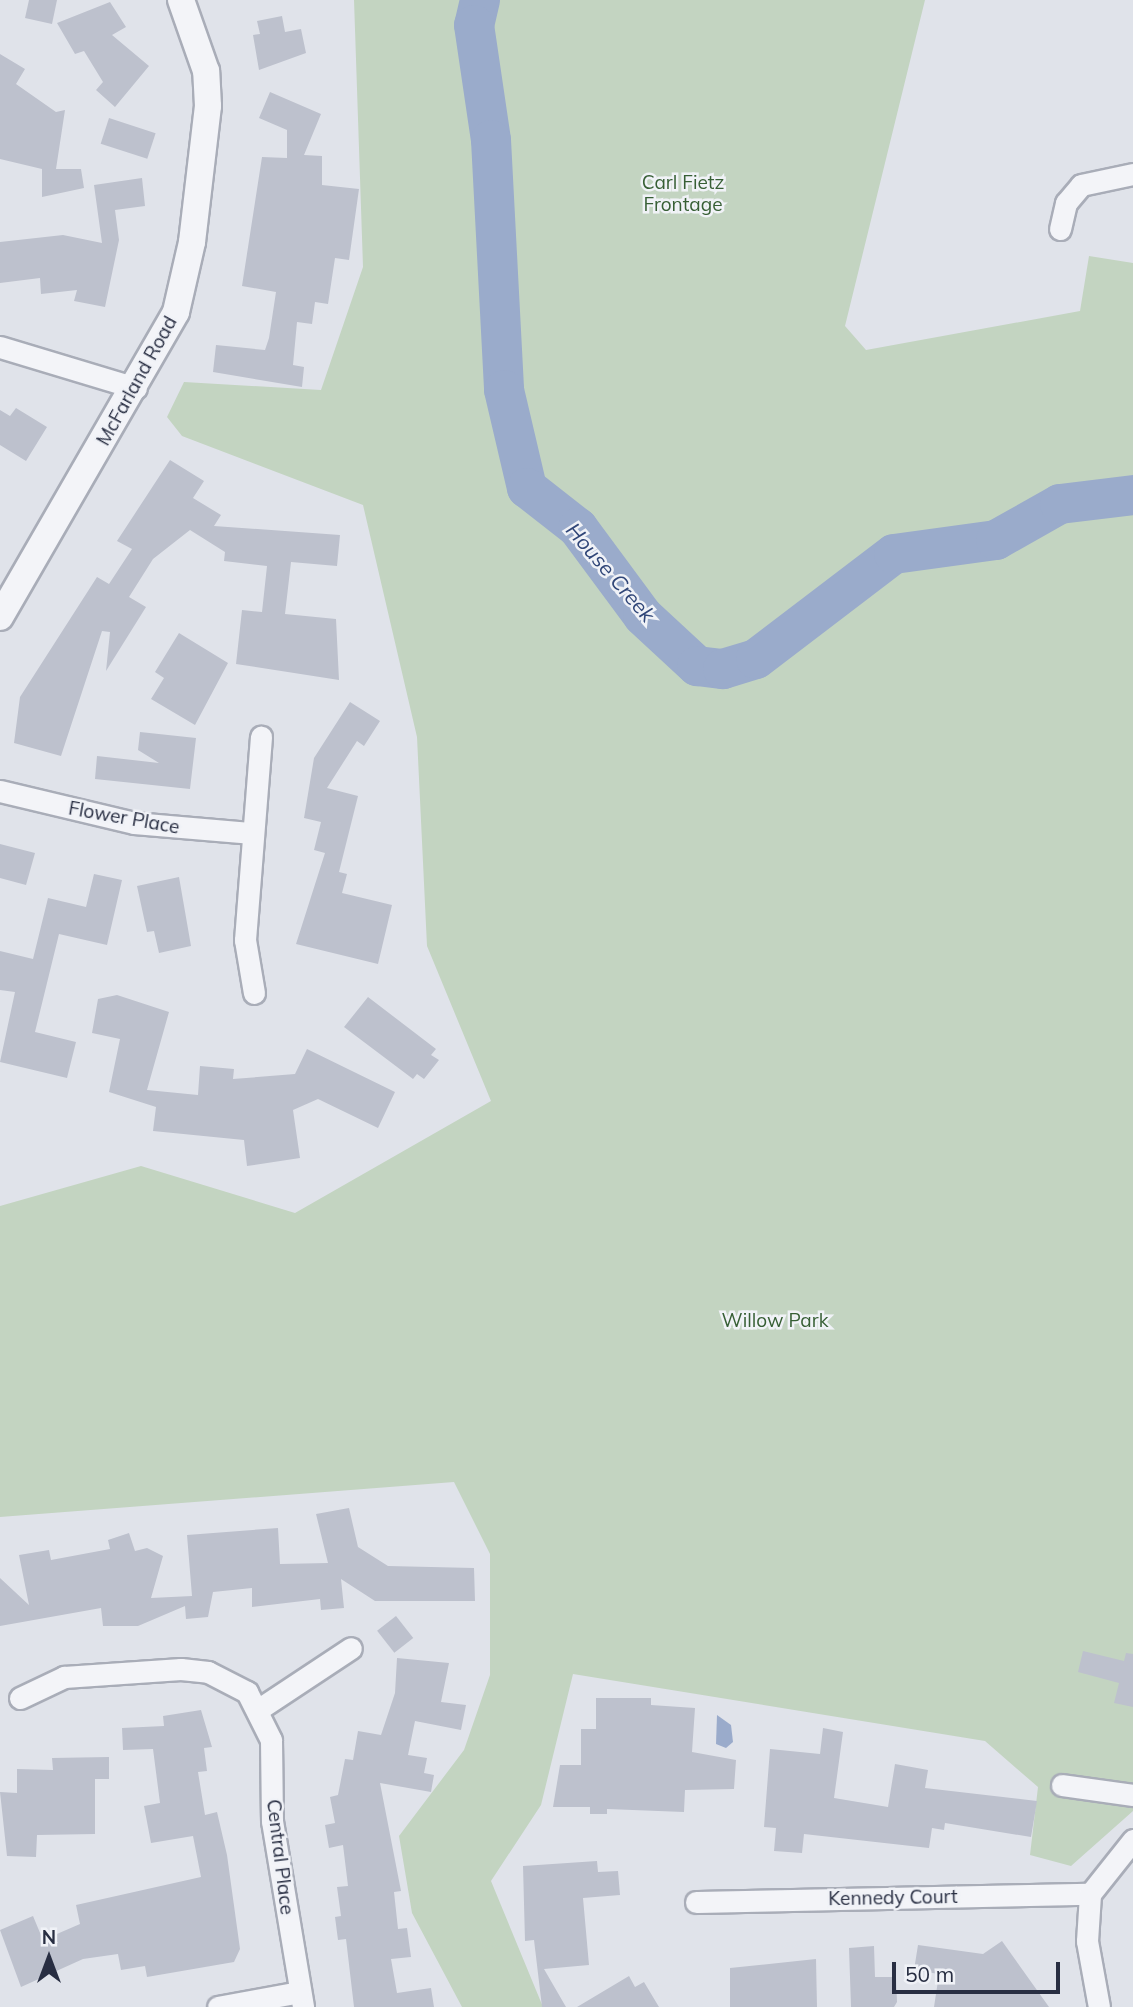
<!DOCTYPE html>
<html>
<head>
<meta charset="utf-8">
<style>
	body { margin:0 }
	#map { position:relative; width:1133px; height:2007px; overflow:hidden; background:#e0e3ea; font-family:Mulish,sans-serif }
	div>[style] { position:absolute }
	.green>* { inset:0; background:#c3d4c1 }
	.water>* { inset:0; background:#9aabcb }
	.river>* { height:40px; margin:-20px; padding:0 20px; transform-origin:20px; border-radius:20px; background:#9aabcb }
	.building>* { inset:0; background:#bdc1cd; transform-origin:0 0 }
	.roads { filter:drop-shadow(2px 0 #a9adb8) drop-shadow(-2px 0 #a9adb8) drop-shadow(0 2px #a9adb8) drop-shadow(0 -2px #a9adb8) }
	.minor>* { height:21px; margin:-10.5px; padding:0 10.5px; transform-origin:10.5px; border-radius:10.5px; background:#f3f4f8 }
	.tertiary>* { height:26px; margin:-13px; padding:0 13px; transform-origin:13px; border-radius:13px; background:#f3f4f8 }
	span { translate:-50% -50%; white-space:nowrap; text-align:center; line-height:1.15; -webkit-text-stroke:5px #f0f2f7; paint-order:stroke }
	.park-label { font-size:19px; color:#375f35 }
	.street-label { font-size:19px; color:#282e42 }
	.water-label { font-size:21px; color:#304678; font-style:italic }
	.north { position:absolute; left:14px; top:1923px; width:70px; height:70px; -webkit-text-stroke:5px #f0f2f7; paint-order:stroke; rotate:0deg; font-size:19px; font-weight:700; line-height:28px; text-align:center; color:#282e42 }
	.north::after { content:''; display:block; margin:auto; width:24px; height:32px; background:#282e42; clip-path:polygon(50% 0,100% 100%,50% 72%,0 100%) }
	.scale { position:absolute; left:892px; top:1962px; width:168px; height:32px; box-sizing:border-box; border:4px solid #282e42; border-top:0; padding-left:9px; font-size:21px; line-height:24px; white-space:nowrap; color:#282e42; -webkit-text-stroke:5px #f0f2f7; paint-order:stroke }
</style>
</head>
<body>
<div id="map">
	<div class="green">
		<i style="clip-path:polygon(354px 0,925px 0,845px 326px,866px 350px,1080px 311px,1089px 256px,1133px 263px,1133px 1811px,1071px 1866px,1030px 1855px,1038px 1787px,985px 1741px,573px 1674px,541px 1805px,491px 1881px,543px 2007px,462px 2007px,412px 1913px,399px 1836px,464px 1750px,490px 1675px,490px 1554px,454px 1482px,0 1517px,0 1206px,141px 1166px,295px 1213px,491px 1101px,427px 946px,417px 737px,363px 505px,182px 436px,167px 417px,184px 382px,321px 390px,363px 267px)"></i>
	</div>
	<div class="water">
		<i style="clip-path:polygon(717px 1715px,731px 1725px,733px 1742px,726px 1748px,716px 1744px)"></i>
	</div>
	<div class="river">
		<i style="left:480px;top:0;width:26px;rotate:103deg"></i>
		<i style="left:474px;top:25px;width:116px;rotate:81.6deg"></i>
		<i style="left:491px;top:140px;width:250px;rotate:87deg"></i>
		<i style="left:504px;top:390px;width:101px;rotate:76.8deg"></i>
		<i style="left:527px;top:488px;width:65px;rotate:38.1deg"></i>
		<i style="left:578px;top:528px;width:109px;rotate:53.5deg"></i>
		<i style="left:643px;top:616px;width:74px;rotate:42.8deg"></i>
		<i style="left:697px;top:666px;width:26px;rotate:7deg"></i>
		<i style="left:723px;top:669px;width:34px;rotate:-17deg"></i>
		<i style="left:756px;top:659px;width:173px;rotate:-37.3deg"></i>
		<i style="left:894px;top:554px;width:103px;rotate:-7.8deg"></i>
		<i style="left:996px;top:540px;width:73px;rotate:-29.4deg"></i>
		<i style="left:1060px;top:504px;width:74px;rotate:-7deg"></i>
	</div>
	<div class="building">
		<i style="clip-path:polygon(29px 0,57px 0,52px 24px,25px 18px)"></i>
		<i style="clip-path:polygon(110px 2px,126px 27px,112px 35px,149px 66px,115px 107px,96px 90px,103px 82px,84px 51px,75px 54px,57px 23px)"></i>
		<i style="clip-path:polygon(282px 16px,285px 32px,301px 29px,306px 53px,259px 70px,253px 35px,260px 34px,257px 21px)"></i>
		<i style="clip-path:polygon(0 54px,25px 69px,16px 84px,56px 112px,65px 110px,56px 169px,81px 169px,84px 188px,42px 197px,42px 169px,0 159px)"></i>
		<i style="clip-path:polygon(270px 92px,321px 114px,304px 155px,322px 156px,322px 185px,359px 189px,349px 260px,335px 258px,328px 304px,315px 302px,312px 324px,297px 322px,293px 365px,304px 367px,302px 387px,213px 372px,216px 345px,265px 350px,269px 338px,276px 292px,242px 286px,262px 157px,287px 158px,287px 130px,259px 118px)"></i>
		<i style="left:109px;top:118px;width:49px;height:27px;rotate:18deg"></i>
		<i style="clip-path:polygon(142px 178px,145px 206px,115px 210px,119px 240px,105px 307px,74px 301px,77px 290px,41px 294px,40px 278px,0 283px,0 242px,63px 235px,102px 243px,94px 185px)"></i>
		<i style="clip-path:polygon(16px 408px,47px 427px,26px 461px,0 445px,0 410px,10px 416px)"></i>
		<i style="clip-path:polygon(170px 460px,204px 481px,193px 498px,221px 515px,214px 526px,340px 535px,337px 566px,291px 562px,285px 614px,336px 619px,339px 680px,236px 664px,242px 610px,262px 612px,267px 566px,224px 561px,225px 552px,190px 530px,153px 559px,129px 597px,146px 607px,106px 671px,110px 632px,102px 631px,61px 756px,14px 743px,20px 697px,97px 577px,109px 584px,132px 549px,117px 541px)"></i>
		<i style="clip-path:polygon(179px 633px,228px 663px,195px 725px,151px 699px,164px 678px,155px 672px)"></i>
		<i style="clip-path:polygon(350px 702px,380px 721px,364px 746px,357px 741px,327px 788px,358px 796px,339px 872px,347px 874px,342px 893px,392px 905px,378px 964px,296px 944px,325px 853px,314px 850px,321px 822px,304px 818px,314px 758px)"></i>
		<i style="clip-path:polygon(140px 732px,196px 738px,190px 789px,95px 779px,97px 756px,159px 763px,138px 750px)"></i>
		<i style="clip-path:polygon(0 844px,35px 853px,26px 885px,0 878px)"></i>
		<i style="clip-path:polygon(94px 874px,122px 880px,107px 945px,59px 934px,35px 1032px,76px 1042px,67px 1078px,0 1062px,15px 992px,0 990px,0 951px,33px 959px,48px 898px,86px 907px)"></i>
		<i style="clip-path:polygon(179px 877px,191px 946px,159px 953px,154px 931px,147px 932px,137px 886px)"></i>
		<i style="clip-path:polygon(117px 995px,169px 1012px,147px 1090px,198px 1095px,200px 1066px,234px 1069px,233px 1079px,295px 1074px,307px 1049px,395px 1092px,378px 1128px,318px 1099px,293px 1110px,300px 1158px,247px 1166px,244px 1140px,153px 1131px,156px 1107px,109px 1092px,120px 1039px,92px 1033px,98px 999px)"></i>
		<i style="clip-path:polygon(368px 997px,436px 1049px,431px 1055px,439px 1060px,424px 1079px,417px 1074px,413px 1079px,344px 1027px)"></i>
		<i style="clip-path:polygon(349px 1508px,358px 1547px,388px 1566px,474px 1568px,475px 1601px,375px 1601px,341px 1579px,344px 1608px,321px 1610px,320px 1599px,252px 1607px,252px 1588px,213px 1592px,208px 1617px,186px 1619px,185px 1606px,138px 1626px,103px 1626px,101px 1608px,0 1626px,0 1578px,29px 1605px,19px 1555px,49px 1550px,51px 1560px,110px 1549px,108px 1540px,129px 1533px,135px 1551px,147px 1548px,163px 1556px,151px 1598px,192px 1596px,187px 1535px,278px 1528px,280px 1564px,328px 1563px,316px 1514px)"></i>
		<i style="left:396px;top:1616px;width:28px;height:24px;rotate:52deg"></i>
		<i style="clip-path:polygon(1083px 1651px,1124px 1661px,1126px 1653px,1133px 1654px,1133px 1707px,1114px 1703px,1119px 1683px,1078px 1672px)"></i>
		<i style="clip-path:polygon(397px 1658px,449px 1663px,441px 1702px,466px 1705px,461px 1730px,415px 1721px,408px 1755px,427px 1758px,424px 1773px,434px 1775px,431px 1792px,380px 1783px,401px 1891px,394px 1892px,398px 1929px,407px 1928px,411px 1957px,391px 1959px,397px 1993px,431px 1988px,434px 2007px,354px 2007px,346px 1939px,338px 1940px,335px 1917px,341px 1916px,337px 1887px,348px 1886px,343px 1845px,329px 1848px,325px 1825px,335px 1823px,330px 1797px,338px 1795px,345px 1759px,353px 1760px,358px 1731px,381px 1735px,395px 1693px)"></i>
		<i style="clip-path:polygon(596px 1698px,651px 1698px,651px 1705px,695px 1708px,692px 1752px,736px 1760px,734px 1789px,685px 1790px,684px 1812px,607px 1809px,607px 1814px,590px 1814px,590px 1807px,553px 1807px,560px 1765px,581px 1765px,581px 1729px,596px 1729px)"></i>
		<i style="clip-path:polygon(201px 1710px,212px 1747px,204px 1748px,207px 1771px,198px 1772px,205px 1815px,217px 1812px,227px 1855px,240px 1949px,234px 1962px,147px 1977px,145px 1966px,121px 1970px,118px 1954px,83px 1959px,21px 1987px,0 1930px,33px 1916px,43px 1940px,80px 1924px,76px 1905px,201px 1877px,193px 1836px,151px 1843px,144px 1806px,160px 1803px,153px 1749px,123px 1750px,122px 1728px,164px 1726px,163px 1716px)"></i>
		<i style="clip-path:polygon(823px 1728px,843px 1732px,834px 1798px,888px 1807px,895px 1764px,928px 1770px,925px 1788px,1037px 1801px,1031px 1837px,945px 1823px,944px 1830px,932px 1828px,929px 1848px,804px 1834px,802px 1853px,774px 1851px,776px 1828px,764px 1827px,770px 1749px,820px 1754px)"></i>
		<i style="clip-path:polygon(109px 1757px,109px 1779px,95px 1779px,95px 1834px,37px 1835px,36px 1857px,7px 1856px,0 1792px,17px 1793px,17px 1769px,53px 1770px,52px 1758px)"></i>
		<i style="clip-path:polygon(597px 1861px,598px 1872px,618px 1871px,620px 1895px,583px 1898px,589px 1965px,544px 1969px,566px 2007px,542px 2007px,534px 1940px,525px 1941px,523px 1866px)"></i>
		<i style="clip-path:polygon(1002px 1941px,1049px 2007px,934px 2007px,939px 1974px,914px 1970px,918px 1945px,983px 1954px)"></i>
		<i style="clip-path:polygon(874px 1946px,875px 1977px,896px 1977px,897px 2002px,894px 2007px,851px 2007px,849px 1948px)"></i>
		<i style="clip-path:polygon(816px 1959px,817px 2007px,730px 2007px,730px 1968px)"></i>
		<i style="clip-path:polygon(629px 1976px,635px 1987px,644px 1982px,659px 2007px,577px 2007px)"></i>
	</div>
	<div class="roads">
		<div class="minor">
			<i style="left:1060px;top:229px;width:27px;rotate:-77deg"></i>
			<i style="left:1066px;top:203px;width:23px;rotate:-50deg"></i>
			<i style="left:1081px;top:185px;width:53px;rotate:-11.9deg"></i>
			<i style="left:0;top:347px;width:142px;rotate:16.8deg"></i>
			<i style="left:0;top:791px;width:138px;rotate:13.4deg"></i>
			<i style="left:134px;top:823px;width:116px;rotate:4.9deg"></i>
			<i style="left:254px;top:993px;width:54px;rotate:-99.6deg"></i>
			<i style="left:245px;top:940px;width:204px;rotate:-85.5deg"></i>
			<i style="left:20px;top:1698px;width:49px;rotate:-25.5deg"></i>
			<i style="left:64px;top:1677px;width:117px;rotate:-3.9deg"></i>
			<i style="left:181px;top:1669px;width:27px;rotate:6deg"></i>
			<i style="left:208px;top:1672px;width:44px;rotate:27.1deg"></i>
			<i style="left:247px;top:1692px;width:54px;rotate:63.4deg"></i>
			<i style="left:271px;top:1740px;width:81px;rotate:89.3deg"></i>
			<i style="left:272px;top:1821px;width:189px;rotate:80.5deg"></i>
			<i style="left:259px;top:1709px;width:110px;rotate:-33.5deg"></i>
			<i style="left:1062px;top:1785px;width:72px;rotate:8deg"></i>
			<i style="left:696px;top:1902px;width:394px;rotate:-1.2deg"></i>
			<i style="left:218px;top:2007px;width:83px;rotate:-10.4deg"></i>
			<i style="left:1099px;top:2007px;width:67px;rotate:-100.3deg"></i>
			<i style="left:1087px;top:1941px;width:47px;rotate:-86.3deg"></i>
			<i style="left:1090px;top:1894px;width:69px;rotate:-51.5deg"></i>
		</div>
		<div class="tertiary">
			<i style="left:0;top:617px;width:352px;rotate:-60deg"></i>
			<i style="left:176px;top:312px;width:72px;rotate:-77.1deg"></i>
			<i style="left:192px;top:242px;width:137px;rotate:-83.3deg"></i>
			<i style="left:208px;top:106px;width:35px;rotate:-93deg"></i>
			<i style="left:206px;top:71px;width:75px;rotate:-109.4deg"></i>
		</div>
	</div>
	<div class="park-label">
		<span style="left:683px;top:194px">Carl Fietz<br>Frontage</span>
		<span style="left:775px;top:1321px">Willow Park</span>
	</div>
	<div class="street-label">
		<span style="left:137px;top:381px;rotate:-61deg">McFarland Road</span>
		<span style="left:124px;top:818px;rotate:10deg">Flower Place</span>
		<span style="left:280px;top:1857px;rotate:83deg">Central Place</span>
		<span style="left:893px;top:1898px;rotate:-1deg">Kennedy Court</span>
	</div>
	<div class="water-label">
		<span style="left:611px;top:572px;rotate:49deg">House Creek</span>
	</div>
	<div class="north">N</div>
	<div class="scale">50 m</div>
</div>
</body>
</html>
